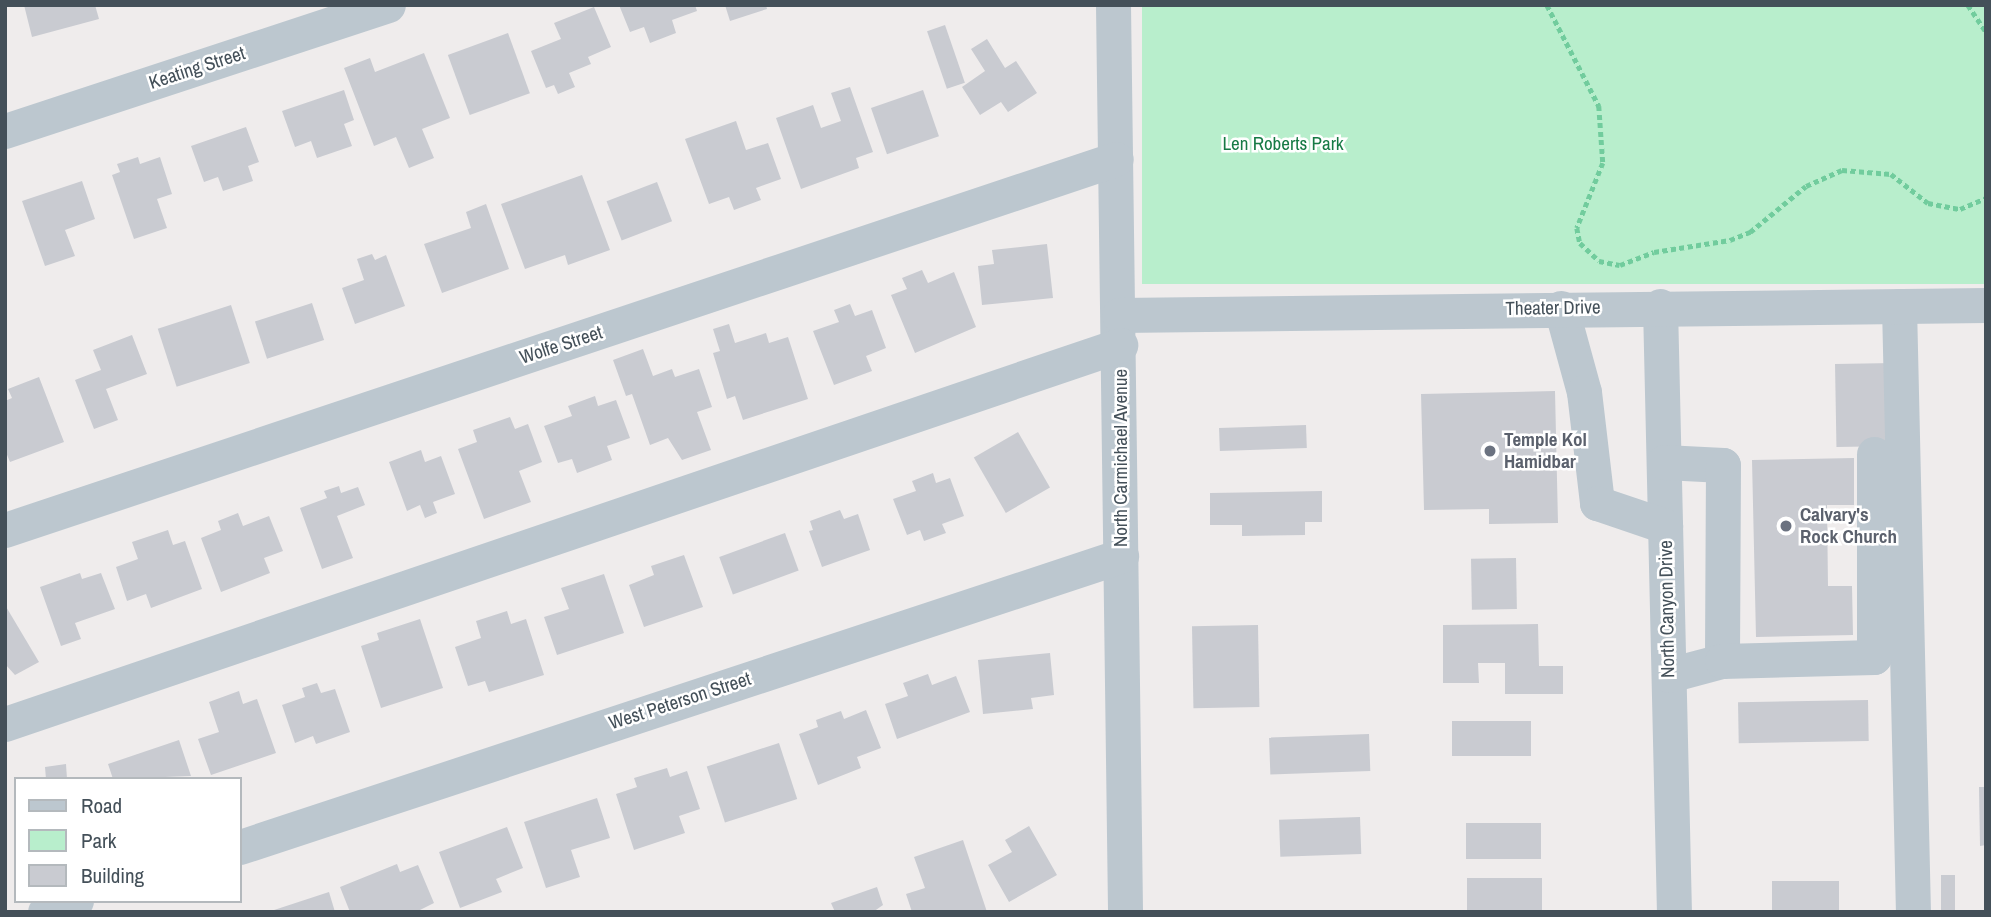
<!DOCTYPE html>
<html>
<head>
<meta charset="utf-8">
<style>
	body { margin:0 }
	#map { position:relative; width:1991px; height:917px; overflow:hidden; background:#efecec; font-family:"Archivo Narrow",sans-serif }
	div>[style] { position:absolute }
	.green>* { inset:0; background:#b8eecc; transform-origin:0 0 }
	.building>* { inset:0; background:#c9cbd1; transform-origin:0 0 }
	.path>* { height:4.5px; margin-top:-2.25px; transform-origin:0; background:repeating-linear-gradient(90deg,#71cc9d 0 5px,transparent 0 8.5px) }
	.minor>* { height:35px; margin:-17.5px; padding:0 17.5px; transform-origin:17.5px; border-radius:17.5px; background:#bcc7cf }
	.dots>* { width:19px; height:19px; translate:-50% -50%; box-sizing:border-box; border:4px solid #fff; border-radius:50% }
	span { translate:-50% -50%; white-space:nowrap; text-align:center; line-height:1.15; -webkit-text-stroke:5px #fff; paint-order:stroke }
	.street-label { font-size:19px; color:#445059 }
	.park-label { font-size:19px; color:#167a45 }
	.worship-label { font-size:19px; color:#5b616d; font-weight:700 }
	.left { translate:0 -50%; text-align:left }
	.frame { position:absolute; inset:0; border:7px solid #445059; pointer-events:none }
	.legend { position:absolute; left:14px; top:777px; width:228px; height:126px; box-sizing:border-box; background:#fff; border:2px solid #b4b9bd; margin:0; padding:9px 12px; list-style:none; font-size:21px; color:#445059 }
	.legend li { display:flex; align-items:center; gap:14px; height:35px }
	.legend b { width:35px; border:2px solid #b4b9bd }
</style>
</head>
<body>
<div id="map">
	<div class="green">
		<i style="left:1142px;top:5px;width:844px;height:279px"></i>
	</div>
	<div class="building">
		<i style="clip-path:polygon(24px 5px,95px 5px,99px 19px,32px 37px)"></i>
		<i style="clip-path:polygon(619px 5px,695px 5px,697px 11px,672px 20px,676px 33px,650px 43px,644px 27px,630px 32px)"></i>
		<i style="clip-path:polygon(725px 5px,766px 5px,767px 9px,730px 21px)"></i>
		<i style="clip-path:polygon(594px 7px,611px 47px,588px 57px,591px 64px,569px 73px,575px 87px,558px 94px,554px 85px,546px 88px,531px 51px,561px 39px,554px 23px)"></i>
		<i style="left:945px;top:25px;width:61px;height:19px;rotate:71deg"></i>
		<i style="left:508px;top:33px;width:64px;height:64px;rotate:70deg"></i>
		<i style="clip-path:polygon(987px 39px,1005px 68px,1016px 61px,1037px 93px,1008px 112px,1001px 102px,980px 115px,962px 87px,985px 71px,971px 49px)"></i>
		<i style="clip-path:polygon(424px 53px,450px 118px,422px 129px,434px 158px,409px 168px,396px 137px,374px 146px,344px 68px,370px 58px,375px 72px)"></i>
		<i style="clip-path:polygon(850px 87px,873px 152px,856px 158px,859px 168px,801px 189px,776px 118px,813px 105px,821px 128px,841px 121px,831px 93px)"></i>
		<i style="clip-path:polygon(344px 90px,354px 120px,344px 124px,352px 146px,317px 158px,311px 141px,295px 147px,282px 111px)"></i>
		<i style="left:923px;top:90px;width:49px;height:55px;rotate:71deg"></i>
		<i style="clip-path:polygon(736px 121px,746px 150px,768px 143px,781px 179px,756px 188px,761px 200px,734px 210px,729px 197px,709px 204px,685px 139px)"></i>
		<i style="clip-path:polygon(246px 127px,259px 162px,248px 166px,253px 181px,223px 191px,218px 177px,204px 182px,191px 146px)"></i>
		<i style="clip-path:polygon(138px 157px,140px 164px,160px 157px,172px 194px,157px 199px,167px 228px,134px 239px,112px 175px,120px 172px,117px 164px)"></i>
		<i style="clip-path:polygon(582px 175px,610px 250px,568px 265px,565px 255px,525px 269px,501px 204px)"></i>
		<i style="clip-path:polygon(82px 181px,95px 219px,65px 230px,75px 256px,45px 266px,22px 201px)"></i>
		<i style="left:657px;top:182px;width:42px;height:54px;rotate:69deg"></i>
		<i style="clip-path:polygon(486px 204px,509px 269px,442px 293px,424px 244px,471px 228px,466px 212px)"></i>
		<i style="clip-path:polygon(1047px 244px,1053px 298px,982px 305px,978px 266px,994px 264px,992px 250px)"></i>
		<i style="clip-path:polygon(372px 254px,375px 260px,386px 255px,405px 306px,355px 324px,342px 288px,364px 280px,357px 259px)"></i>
		<i style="clip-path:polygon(922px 270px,928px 283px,954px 272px,976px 327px,915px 353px,891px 295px,907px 289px,902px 278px)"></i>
		<i style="left:312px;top:303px;width:39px;height:60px;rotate:72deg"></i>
		<i style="clip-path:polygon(850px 304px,855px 316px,872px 310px,886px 348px,866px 356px,872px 371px,834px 385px,813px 331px,839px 322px,834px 310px)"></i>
		<i style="left:231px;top:305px;width:61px;height:77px;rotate:72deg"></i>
		<i style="clip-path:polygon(729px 324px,735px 343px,766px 333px,769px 343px,788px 337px,808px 399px,743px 420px,735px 396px,727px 399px,713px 353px,720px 351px,713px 329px)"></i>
		<i style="clip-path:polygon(132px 335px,147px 374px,106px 389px,118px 420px,94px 429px,75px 380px,101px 370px,93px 350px)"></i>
		<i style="clip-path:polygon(643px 349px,653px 376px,672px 369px,675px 377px,699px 369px,712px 407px,697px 412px,711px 450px,682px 460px,668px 438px,650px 445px,632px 394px,626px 396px,613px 360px)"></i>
		<i style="left:1894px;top:363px;width:83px;height:59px;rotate:89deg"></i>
		<i style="clip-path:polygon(39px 377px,64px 442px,10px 462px,5px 450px,5px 401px,12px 398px,8px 389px)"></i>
		<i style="clip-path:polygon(1555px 391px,1558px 523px,1489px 524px,1489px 509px,1424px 510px,1421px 394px)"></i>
		<i style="clip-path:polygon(595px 396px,598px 406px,616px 400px,630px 438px,607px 446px,612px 460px,577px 473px,572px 459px,558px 463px,544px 426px,572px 416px,568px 406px)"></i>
		<i style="clip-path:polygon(510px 417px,515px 429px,528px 424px,542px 462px,519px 471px,531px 502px,484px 519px,458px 449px,477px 442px,473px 430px)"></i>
		<i style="left:1306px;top:425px;width:23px;height:87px;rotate:88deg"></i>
		<i style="left:1018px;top:432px;width:64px;height:51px;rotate:60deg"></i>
		<i style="clip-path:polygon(421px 450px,425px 462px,441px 456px,455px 494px,433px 502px,437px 513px,425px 518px,420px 505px,407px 511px,389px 462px)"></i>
		<i style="clip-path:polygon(1854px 458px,1854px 505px,1827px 505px,1828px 586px,1852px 586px,1853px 635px,1756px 637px,1752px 460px)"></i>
		<i style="clip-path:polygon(933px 473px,936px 483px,950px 478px,964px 516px,942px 524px,946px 533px,924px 541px,920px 530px,907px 535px,893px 499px,916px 491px,912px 481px)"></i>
		<i style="clip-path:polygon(339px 486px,341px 493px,358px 487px,365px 505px,337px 516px,353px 558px,322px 569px,300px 508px,327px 498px,324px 491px)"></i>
		<i style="clip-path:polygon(1322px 491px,1322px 522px,1305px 522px,1305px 535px,1242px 536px,1242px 525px,1210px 525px,1210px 493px)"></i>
		<i style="clip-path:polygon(840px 510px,844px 519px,858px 514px,870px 550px,822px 567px,809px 531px,813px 530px,810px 521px)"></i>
		<i style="clip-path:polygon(238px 513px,243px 526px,269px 516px,283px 551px,264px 558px,270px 573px,221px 592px,201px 538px,221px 530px,218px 521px)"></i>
		<i style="clip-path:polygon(168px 530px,173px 545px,185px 541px,202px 589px,151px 608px,146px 594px,127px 601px,116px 567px,138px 559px,132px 542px)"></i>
		<i style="left:785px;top:533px;width:40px;height:70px;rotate:70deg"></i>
		<i style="clip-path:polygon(684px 555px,703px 607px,644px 627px,629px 585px,654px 575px,651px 566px)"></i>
		<i style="left:1516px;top:558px;width:51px;height:45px;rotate:89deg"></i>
		<i style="clip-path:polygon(80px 573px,82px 579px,101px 573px,115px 609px,75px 623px,81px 639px,61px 646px,40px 587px)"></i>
		<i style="clip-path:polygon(604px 574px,624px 633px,557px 655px,544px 617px,569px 609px,561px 588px)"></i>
		<i style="clip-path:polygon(5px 605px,39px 662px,15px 675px,5px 664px)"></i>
		<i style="clip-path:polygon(507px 611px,511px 624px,526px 619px,544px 675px,489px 692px,485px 681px,468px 686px,455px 647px,481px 638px,476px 621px)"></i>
		<i style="clip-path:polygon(420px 619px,443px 688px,381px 708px,361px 646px,379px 640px,377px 633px)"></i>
		<i style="clip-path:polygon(1538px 624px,1539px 666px,1563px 666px,1563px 694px,1505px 694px,1505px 663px,1478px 663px,1479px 683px,1443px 683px,1443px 625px)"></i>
		<i style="left:1258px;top:625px;width:82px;height:66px;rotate:89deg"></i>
		<i style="clip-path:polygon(1050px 653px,1054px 695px,1031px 698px,1033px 709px,983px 714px,978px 660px)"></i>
		<i style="clip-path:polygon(928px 674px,932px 685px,956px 676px,970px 712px,897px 739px,885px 704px,908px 696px,903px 683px)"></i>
		<i style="clip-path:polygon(317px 683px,321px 693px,335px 689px,350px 732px,316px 744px,313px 736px,295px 743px,282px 705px,305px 697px,302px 688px)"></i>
		<i style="clip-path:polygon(239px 691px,243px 704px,257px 699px,276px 753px,211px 775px,198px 739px,219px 732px,209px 702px)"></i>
		<i style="left:1868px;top:700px;width:41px;height:130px;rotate:89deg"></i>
		<i style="clip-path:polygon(866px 710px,881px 748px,857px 757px,861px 768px,818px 785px,799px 734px,818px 727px,816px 720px,841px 711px,844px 719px)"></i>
		<i style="left:1531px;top:721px;width:35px;height:79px;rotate:90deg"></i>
		<i style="left:1369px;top:734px;width:37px;height:100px;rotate:88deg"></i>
		<i style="clip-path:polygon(179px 740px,191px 776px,113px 779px,108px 764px)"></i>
		<i style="left:779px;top:743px;width:59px;height:76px;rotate:72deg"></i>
		<i style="clip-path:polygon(66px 764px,67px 779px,46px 779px,45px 767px)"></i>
		<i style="clip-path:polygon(667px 768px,670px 777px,687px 771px,700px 809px,679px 816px,685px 833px,634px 850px,616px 794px,637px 787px,634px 778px)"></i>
		<i style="clip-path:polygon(1979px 787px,1986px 787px,1986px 845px,1980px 846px)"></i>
		<i style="clip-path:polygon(597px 798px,610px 838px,571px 850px,580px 877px,546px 888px,524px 822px)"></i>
		<i style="left:1360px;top:817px;width:37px;height:81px;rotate:88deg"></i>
		<i style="left:1541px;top:823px;width:36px;height:75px;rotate:90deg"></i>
		<i style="clip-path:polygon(1029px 826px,1057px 875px,1009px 902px,988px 865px,1012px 852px,1005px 840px)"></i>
		<i style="clip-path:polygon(507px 827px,523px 868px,496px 879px,502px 892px,460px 908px,439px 852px)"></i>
		<i style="clip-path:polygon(963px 840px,987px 912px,912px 912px,906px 894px,925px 888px,914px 857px)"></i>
		<i style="clip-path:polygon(397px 864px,400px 872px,418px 865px,434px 903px,416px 912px,350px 912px,340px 887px)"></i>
		<i style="left:1941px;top:875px;width:14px;height:37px"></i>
		<i style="left:1467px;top:878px;width:75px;height:34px"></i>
		<i style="left:1839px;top:881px;width:31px;height:67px;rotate:90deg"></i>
		<i style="clip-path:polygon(877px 887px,883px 905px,873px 912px,835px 912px,831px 903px)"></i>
		<i style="clip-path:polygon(329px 892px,335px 912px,272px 912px,271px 911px)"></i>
	</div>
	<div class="path">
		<i style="left:1547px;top:5px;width:114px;rotate:62.8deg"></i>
		<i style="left:1599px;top:106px;width:57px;rotate:86deg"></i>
		<i style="left:1603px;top:163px;width:70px;rotate:111.8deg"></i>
		<i style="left:1577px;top:228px;width:15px;rotate:79deg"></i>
		<i style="left:1580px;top:243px;width:26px;rotate:43deg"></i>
		<i style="left:1599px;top:261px;width:21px;rotate:11deg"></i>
		<i style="left:1620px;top:265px;width:36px;rotate:-21deg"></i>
		<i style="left:1654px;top:252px;width:77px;rotate:-9deg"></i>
		<i style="left:1730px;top:240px;width:22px;rotate:-22deg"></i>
		<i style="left:1750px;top:232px;width:72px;rotate:-39.4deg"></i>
		<i style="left:1806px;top:186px;width:39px;rotate:-24deg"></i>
		<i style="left:1842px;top:170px;width:49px;rotate:4.7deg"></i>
		<i style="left:1891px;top:174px;width:47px;rotate:38.1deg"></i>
		<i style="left:1928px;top:203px;width:33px;rotate:11deg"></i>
		<i style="left:1960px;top:209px;width:28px;rotate:-23deg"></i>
		<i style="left:1968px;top:5px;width:32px;rotate:56deg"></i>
	</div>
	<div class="minor">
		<i style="left:1113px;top:5px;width:907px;rotate:89.24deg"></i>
		<i style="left:5px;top:131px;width:403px;rotate:-18.2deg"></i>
		<i style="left:1660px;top:306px;width:606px;rotate:88.68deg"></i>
		<i style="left:1899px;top:306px;width:606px;rotate:88.68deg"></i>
		<i style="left:1561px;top:308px;width:87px;rotate:74.7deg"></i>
		<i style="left:1584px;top:392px;width:112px;rotate:83.3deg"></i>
		<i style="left:1597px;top:503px;width:72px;rotate:18.7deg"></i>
		<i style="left:1119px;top:315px;width:867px;rotate:-0.66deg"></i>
		<i style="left:1664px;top:462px;width:59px;rotate:2.9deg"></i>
		<i style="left:1723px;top:465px;width:196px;rotate:90.3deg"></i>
		<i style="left:5px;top:530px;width:1171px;rotate:-18.47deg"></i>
		<i style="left:1669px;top:675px;width:55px;rotate:-14.8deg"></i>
		<i style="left:1722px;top:661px;width:152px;rotate:-1.5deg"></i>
		<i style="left:1874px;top:657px;width:203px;rotate:-90deg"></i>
		<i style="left:5px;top:724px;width:1178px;rotate:-18.77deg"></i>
		<i style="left:240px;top:847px;width:928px;rotate:-18.28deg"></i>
		<i style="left:45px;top:912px;width:33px;rotate:-20deg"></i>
	</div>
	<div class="dots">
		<i style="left:1490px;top:451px;background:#6b7280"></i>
		<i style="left:1786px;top:526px;background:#6b7280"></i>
	</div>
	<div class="street-label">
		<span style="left:197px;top:68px;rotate:-18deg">Keating Street</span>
		<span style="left:1553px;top:308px;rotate:-1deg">Theater Drive</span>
		<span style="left:561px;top:345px;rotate:-18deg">Wolfe Street</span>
		<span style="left:1121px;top:458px;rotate:-90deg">North Carmichael Avenue</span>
		<span style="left:1667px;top:609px;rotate:-91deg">North Canyon Drive</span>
		<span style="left:680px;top:701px;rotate:-18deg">West Peterson Street</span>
	</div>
	<div class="park-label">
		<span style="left:1283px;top:144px">Len Roberts Park</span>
	</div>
	<div class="worship-label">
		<span class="left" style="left:1504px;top:451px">Temple Kol<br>Hamidbar</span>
		<span class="left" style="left:1800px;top:526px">Calvary's<br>Rock Church</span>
	</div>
	<div class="frame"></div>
	<ul class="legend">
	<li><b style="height:9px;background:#bcc7cf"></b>Road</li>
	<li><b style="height:19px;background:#b8eecc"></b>Park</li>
	<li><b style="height:19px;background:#c9cbd1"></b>Building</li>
	</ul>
</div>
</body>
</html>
